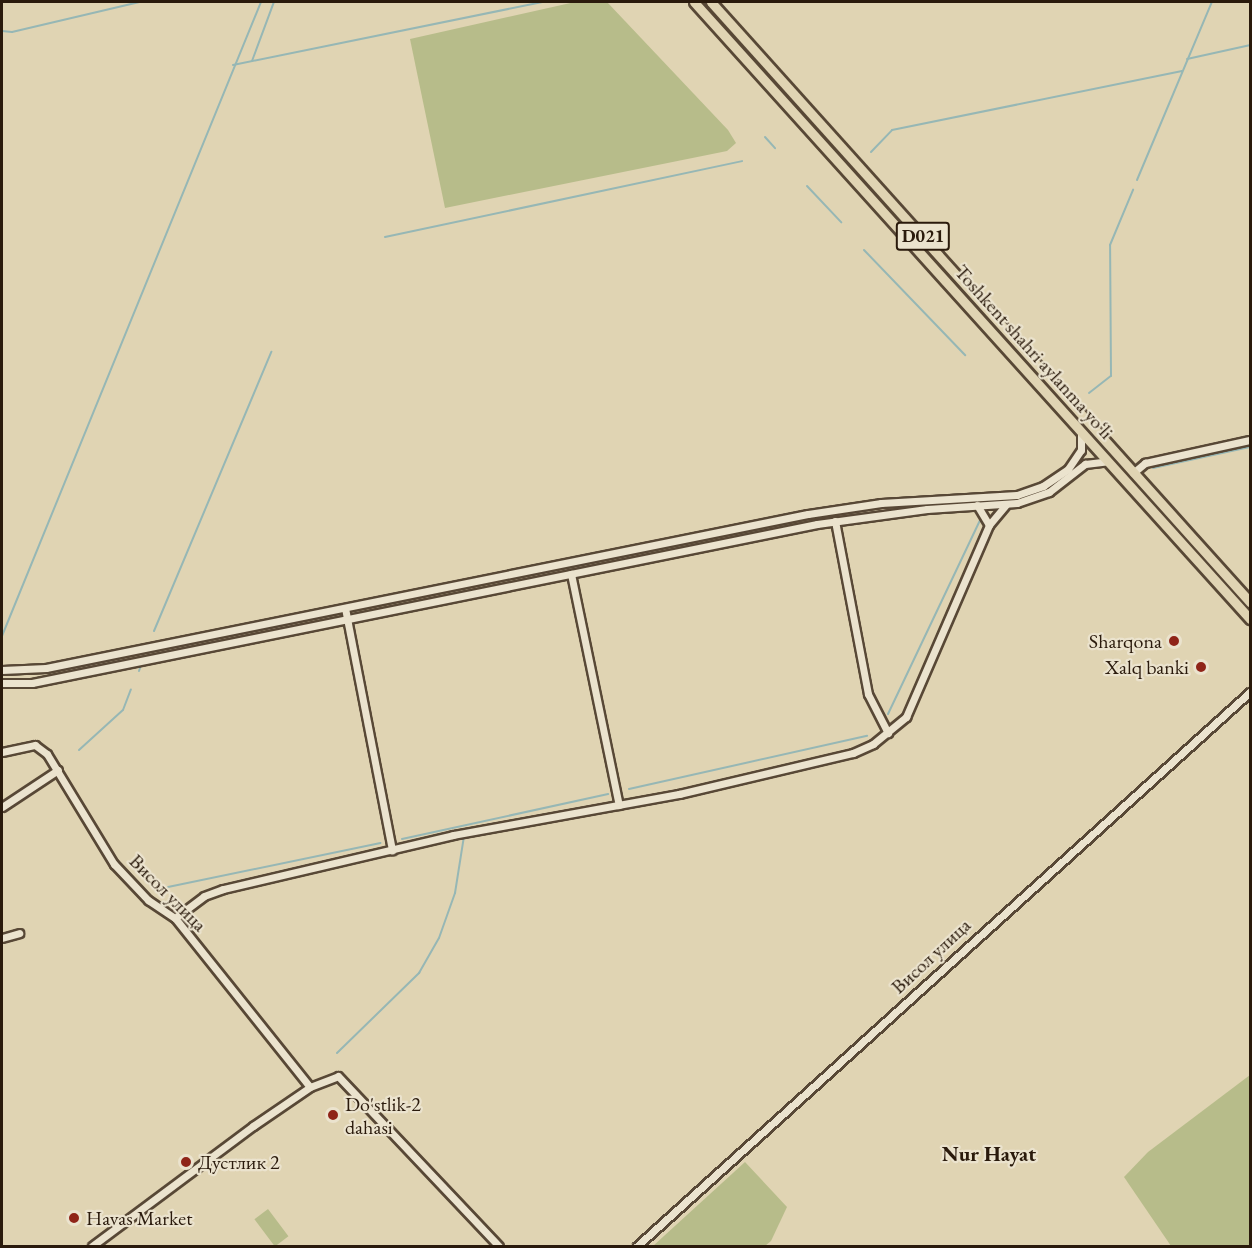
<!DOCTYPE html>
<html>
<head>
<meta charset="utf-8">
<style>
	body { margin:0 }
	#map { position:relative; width:1252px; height:1248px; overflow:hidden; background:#e0d4b3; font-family:"EB Garamond",serif }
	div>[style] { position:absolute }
	.green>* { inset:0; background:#b7bc8a; transform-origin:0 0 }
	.stream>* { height:2px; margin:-1px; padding:0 1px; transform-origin:1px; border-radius:1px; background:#96b7b5 }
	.roads { filter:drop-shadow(2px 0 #584836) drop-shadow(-2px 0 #584836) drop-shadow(0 2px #584836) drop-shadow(0 -2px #584836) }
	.minor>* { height:7px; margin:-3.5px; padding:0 3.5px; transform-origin:3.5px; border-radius:3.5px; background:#ebe3ce }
	.highway>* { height:9px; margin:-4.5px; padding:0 4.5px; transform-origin:4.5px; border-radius:4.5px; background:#e0d4b3 }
	.dots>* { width:16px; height:16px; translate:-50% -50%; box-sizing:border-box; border:3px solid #ebe3ce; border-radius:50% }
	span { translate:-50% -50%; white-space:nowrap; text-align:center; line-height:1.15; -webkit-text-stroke:4.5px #ebe3ce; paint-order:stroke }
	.shield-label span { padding:2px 4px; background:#ebe3ce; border:2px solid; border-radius:4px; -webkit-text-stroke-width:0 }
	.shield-label { font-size:18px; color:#2a1a0c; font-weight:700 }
	.street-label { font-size:20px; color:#2a1a0c }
	.poi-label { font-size:20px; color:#2a1a0c }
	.right { translate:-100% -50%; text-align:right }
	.left { translate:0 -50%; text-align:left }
	.neighbourhood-label { font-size:21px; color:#2a1a0c; font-weight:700 }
	.frame { position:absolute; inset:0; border:3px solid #2a1a0c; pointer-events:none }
</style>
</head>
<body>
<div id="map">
	<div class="green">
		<i style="clip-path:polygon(575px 2px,607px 2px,728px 130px,736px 143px,727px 151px,445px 208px,410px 39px)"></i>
		<i style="clip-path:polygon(1250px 1075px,1250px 1246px,1171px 1246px,1124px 1177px,1148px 1152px)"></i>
		<i style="clip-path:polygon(745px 1162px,787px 1207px,771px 1241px,765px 1246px,653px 1246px)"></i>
		<i style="left:268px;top:1209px;width:34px;height:17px;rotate:53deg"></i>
	</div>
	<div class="stream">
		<i style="left:2px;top:31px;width:10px;rotate:6deg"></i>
		<i style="left:12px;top:32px;width:131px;rotate:-13.2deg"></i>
		<i style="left:1187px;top:59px;width:65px;rotate:-12.5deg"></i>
		<i style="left:252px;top:61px;width:63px;rotate:-69.6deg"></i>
		<i style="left:233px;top:65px;width:317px;rotate:-11.5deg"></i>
		<i style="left:765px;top:137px;width:15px;rotate:48deg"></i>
		<i style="left:871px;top:152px;width:30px;rotate:-46deg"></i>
		<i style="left:892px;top:130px;width:296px;rotate:-11.5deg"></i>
		<i style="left:1137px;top:180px;width:193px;rotate:-67.2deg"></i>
		<i style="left:807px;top:186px;width:50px;rotate:46.6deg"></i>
		<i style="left:385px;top:237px;width:365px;rotate:-12deg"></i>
		<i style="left:864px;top:250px;width:146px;rotate:46.1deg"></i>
		<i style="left:1089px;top:393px;width:28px;rotate:-38deg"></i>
		<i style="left:1111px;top:376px;width:131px;rotate:-90.4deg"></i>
		<i style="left:1110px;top:245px;width:60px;rotate:-67.3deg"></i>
		<i style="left:1153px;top:468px;width:99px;rotate:-12.2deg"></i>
		<i style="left:154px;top:631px;width:303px;rotate:-67.2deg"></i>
		<i style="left:2px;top:636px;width:685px;rotate:-67.78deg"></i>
		<i style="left:139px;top:671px;width:9px;rotate:-72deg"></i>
		<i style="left:888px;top:714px;width:217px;rotate:-64.6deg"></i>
		<i style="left:79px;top:750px;width:59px;rotate:-42.3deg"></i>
		<i style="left:123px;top:710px;width:22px;rotate:-69deg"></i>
		<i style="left:629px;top:789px;width:244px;rotate:-12.6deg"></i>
		<i style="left:402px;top:839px;width:211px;rotate:-12.3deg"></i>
		<i style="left:168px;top:887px;width:217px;rotate:-11.7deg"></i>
		<i style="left:337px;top:1053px;width:115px;rotate:-44.3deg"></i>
		<i style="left:419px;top:973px;width:40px;rotate:-60.3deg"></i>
		<i style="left:439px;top:938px;width:48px;rotate:-70.4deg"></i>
		<i style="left:455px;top:893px;width:58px;rotate:-81deg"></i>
	</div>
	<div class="roads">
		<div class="minor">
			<i style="left:1133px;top:473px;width:16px;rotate:-40deg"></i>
			<i style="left:1145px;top:463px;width:107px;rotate:-12.4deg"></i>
			<i style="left:977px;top:505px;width:23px;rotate:59deg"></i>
			<i style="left:835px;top:521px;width:176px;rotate:79.2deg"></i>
			<i style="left:868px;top:694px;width:44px;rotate:62.9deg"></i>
			<i style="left:571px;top:574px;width:236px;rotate:78.3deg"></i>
			<i style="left:345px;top:608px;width:247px;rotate:79deg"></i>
			<i style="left:2px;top:670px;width:44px;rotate:-2.6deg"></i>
			<i style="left:46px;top:668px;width:777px;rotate:-11.43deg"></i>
			<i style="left:808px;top:514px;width:74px;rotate:-8.6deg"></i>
			<i style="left:881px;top:503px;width:136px;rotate:-3.4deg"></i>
			<i style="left:1017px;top:495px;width:28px;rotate:-19deg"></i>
			<i style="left:1043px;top:486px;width:30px;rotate:-34deg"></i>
			<i style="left:1068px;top:469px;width:23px;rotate:-56deg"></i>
			<i style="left:1081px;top:450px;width:19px;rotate:-90deg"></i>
			<i style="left:2px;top:683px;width:30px"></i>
			<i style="left:32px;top:683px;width:801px;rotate:-11.45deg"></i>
			<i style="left:817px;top:524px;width:111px;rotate:-7.8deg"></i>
			<i style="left:927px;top:509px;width:90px;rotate:-3.8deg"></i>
			<i style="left:1017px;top:503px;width:34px;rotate:-19deg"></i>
			<i style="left:1049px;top:492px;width:46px;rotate:-37.9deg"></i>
			<i style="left:1085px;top:464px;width:23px;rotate:-7deg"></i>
			<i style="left:2px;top:752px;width:34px;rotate:-12deg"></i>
			<i style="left:35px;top:745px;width:15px;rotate:37deg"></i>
			<i style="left:47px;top:754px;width:129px;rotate:58.7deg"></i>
			<i style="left:114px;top:864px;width:50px;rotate:46.6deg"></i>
			<i style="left:148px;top:900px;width:32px;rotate:34deg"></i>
			<i style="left:175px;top:918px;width:216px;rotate:51.4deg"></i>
			<i style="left:2px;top:807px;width:67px;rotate:-33.5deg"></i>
			<i style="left:175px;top:918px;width:36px;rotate:-37deg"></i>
			<i style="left:204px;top:896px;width:20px;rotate:-20deg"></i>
			<i style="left:223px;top:889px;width:236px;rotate:-13.2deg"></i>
			<i style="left:453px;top:835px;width:230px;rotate:-10.3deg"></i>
			<i style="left:679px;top:794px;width:179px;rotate:-13.3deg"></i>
			<i style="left:853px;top:753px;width:22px;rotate:-24deg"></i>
			<i style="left:873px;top:744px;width:43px;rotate:-39.3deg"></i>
			<i style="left:906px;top:717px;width:209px;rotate:-66.6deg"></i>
			<i style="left:989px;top:525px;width:26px;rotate:-50deg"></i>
			<i style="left:2px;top:938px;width:18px;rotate:-16deg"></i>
			<i style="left:92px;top:1246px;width:201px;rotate:-36.7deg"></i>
			<i style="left:253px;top:1126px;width:69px;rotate:-34.4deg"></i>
			<i style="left:310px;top:1087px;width:30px;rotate:-21deg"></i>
			<i style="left:338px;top:1076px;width:234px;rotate:46.6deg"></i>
			<i style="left:637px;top:1246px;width:826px;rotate:-42.11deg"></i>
		</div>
		<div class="highway">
			<i style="left:694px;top:2px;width:831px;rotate:47.98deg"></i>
			<i style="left:711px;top:2px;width:807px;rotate:48.07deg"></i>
		</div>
	</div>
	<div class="dots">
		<i style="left:1174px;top:641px;background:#8f2418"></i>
		<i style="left:1201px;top:667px;background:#8f2418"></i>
		<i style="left:333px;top:1115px;background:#8f2418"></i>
		<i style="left:186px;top:1162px;background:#8f2418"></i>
		<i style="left:74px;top:1218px;background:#8f2418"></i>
	</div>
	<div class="shield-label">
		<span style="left:923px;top:236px">D021</span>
	</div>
	<div class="street-label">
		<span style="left:1034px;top:352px;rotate:48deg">Toshkent shahri aylanma yoʻli</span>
		<span style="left:168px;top:893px;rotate:45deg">Висол улица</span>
		<span style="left:931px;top:956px;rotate:-43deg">Висол улица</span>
	</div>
	<div class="poi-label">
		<span class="right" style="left:1162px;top:641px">Sharqona</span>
		<span class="right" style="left:1189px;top:667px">Xalq banki</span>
		<span class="left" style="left:345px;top:1116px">Do'stlik-2<br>dahasi</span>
		<span class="left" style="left:198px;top:1162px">Дустлик 2</span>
		<span class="left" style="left:86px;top:1218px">Havas Market</span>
	</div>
	<div class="neighbourhood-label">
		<span style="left:989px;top:1154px">Nur Hayat</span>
	</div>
	<div class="frame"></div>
</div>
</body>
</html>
